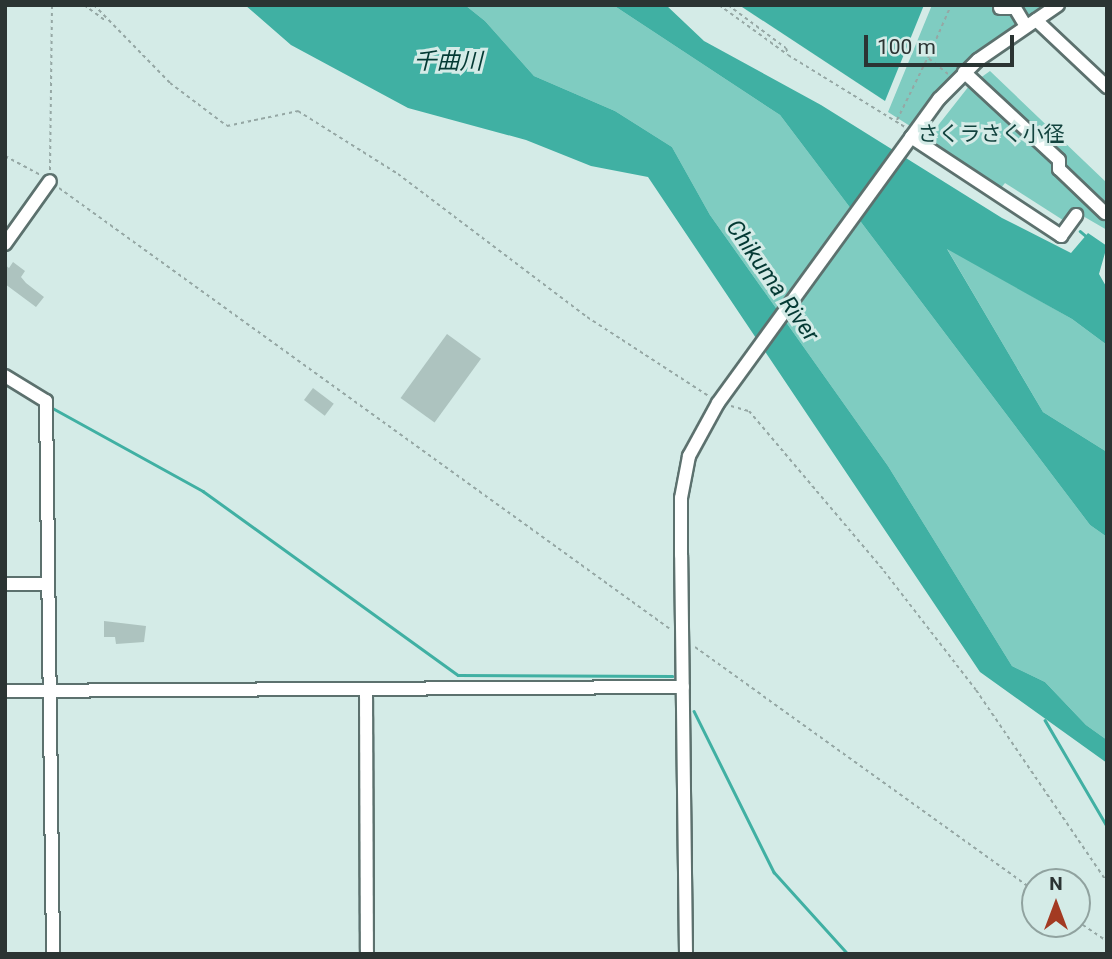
<!DOCTYPE html>
<html>
<head>
<meta charset="utf-8">
<style>
	body { margin:0 }
	#map { position:relative; width:1112px; height:959px; overflow:hidden; background:#d4ebe7; font-family:Roboto,"Noto Sans JP",sans-serif }
	div>[style] { position:absolute }
	.green>* { inset:0; background:#7fccc1 }
	.water>* { inset:0; background:#40b0a3 }
	.stream>* { height:2.5px; margin:-1.25px; padding:0 1.25px; transform-origin:1.25px; border-radius:1.25px; background:#40b0a3 }
	.building>* { inset:0; background:#adc3bf; transform-origin:0 0 }
	.path>* { height:2px; margin-top:-1px; transform-origin:0; background:repeating-linear-gradient(90deg,#95a7a4 0 3.5px,transparent 0 7px) }
	.roads { filter:drop-shadow(2px 0 #5c716e) drop-shadow(-2px 0 #5c716e) drop-shadow(0 2px #5c716e) drop-shadow(0 -2px #5c716e) }
	.minor>* { height:12px; margin:-6px; padding:0 6px; transform-origin:6px; border-radius:6px; background:#fff }
	span { translate:-50% -50%; white-space:nowrap; text-align:center; line-height:1.15; -webkit-text-stroke:6px #d4ebe7; paint-order:stroke }
	.park-label { font-size:21px; color:#12433e }
	.water-label { font-size:23px; color:#043a34; font-style:italic }
	.frame { position:absolute; inset:0; border:7px solid #2b3433; pointer-events:none }
	.north { position:absolute; left:1021px; top:868px; width:70px; height:70px; box-sizing:border-box; background:#d4ebe7; border:2px solid #90a29f; border-radius:50%; rotate:0deg; font-size:19px; font-weight:700; line-height:28px; text-align:center; color:#2b3433 }
	.north::after { content:''; display:block; margin:auto; width:24px; height:32px; background:#a33a22; clip-path:polygon(50% 0,100% 100%,50% 72%,0 100%) }
	.scale { position:absolute; left:864px; top:35px; width:150px; height:32px; box-sizing:border-box; border:4px solid #2b3433; border-top:0; padding-left:9px; font-size:21px; line-height:24px; white-space:nowrap; color:#2b3433; -webkit-text-stroke:5px #d4ebe7; paint-order:stroke }
</style>
</head>
<body>
<div id="map">
	<div class="green">
		<i style="clip-path:polygon(465px 5px,613px 5px,780px 115px,1090px 525px,1107px 537px,1107px 740px,1086px 725px,1045px 682px,1012px 666px,888px 466px,710px 215px,672px 147px,615px 111px,534px 76px,485px 21px)"></i>
		<i style="clip-path:polygon(932px 5px,1049px 5px,970px 57px,910px 126px,888px 112px)"></i>
		<i style="clip-path:polygon(990px 71px,1107px 183px,1107px 230px,1076px 212px,1066px 222px,1005px 183px,997px 193px,925px 142px,969px 86px)"></i>
		<i style="clip-path:polygon(946px 247px,1072px 319px,1107px 345px,1107px 452px,1043px 412px)"></i>
	</div>
	<div class="water">
		<i style="clip-path:polygon(245px 5px,465px 5px,485px 21px,534px 76px,615px 111px,672px 147px,710px 215px,888px 466px,1012px 666px,1045px 682px,1086px 725px,1107px 740px,1107px 763px,980px 672px,648px 177px,591px 166px,526px 140px,408px 108px,291px 45px)"></i>
		<i style="clip-path:polygon(613px 5px,666px 5px,704px 41px,821px 105px,1002px 218px,1071px 253px,1088px 233px,1107px 246px,1099px 274px,1107px 288px,1107px 345px,1072px 319px,947px 249px,1043px 412px,1107px 452px,1107px 537px,1090px 525px,780px 115px)"></i>
		<i style="clip-path:polygon(739px 5px,924px 5px,885px 101px)"></i>
	</div>
	<div class="stream">
		<i style="left:1080px;top:231px;width:8px;rotate:40deg"></i>
		<i style="left:49px;top:406px;width:176px;rotate:28.9deg"></i>
		<i style="left:203px;top:491px;width:314px;rotate:35.8deg"></i>
		<i style="left:458px;top:675px;width:214px;rotate:0.3deg"></i>
		<i style="left:694px;top:711px;width:180px;rotate:63.6deg"></i>
		<i style="left:774px;top:872px;width:110px;rotate:47.9deg"></i>
		<i style="left:1045px;top:720px;width:123px;rotate:59.7deg"></i>
	</div>
	<div class="building">
		<i style="clip-path:polygon(13px 262px,25px 271px,21px 277px,26px 283px,44px 297px,36px 307px,5px 284px,5px 265px,9px 268px)"></i>
		<i style="left:447px;top:334px;width:42px;height:79px;rotate:36deg"></i>
		<i style="left:313px;top:388px;width:26px;height:15px;rotate:37deg"></i>
		<i style="clip-path:polygon(104px 621px,146px 626px,144px 642px,116px 644px,115px 637px,104px 637px)"></i>
	</div>
	<div class="path">
		<i style="left:84px;top:5px;width:27px;rotate:36deg"></i>
		<i style="left:94px;top:5px;width:109px;rotate:45.7deg"></i>
		<i style="left:170px;top:83px;width:71px;rotate:37deg"></i>
		<i style="left:227px;top:126px;width:73px;rotate:-11.9deg"></i>
		<i style="left:298px;top:111px;width:118px;rotate:32.2deg"></i>
		<i style="left:398px;top:174px;width:237px;rotate:37.1deg"></i>
		<i style="left:587px;top:317px;width:147px;rotate:33deg"></i>
		<i style="left:719px;top:5px;width:85px;rotate:35.9deg"></i>
		<i style="left:788px;top:55px;width:137px;rotate:31.6deg"></i>
		<i style="left:728px;top:5px;width:72px;rotate:36.6deg"></i>
		<i style="left:786px;top:48px;width:6px;rotate:72deg"></i>
		<i style="left:948px;top:74px;width:26px;rotate:-141deg"></i>
		<i style="left:928px;top:58px;width:58px;rotate:-66.5deg"></i>
		<i style="left:897px;top:120px;width:68px;rotate:-63.8deg"></i>
		<i style="left:5px;top:156px;width:40px;rotate:28deg"></i>
		<i style="left:50px;top:170px;width:165px;rotate:-89.3deg"></i>
		<i style="left:59px;top:188px;width:754px;rotate:35.82deg"></i>
		<i style="left:731px;top:406px;width:19px;rotate:16deg"></i>
		<i style="left:749px;top:411px;width:209px;rotate:49.8deg"></i>
		<i style="left:884px;top:571px;width:150px;rotate:52.3deg"></i>
		<i style="left:976px;top:690px;width:232px;rotate:55.7deg"></i>
		<i style="left:695px;top:647px;width:418px;rotate:35.7deg"></i>
		<i style="left:1077px;top:921px;width:36px;rotate:34deg"></i>
	</div>
	<div class="roads">
		<div class="minor">
			<i style="left:1000px;top:8px;width:15px"></i>
			<i style="left:1015px;top:8px;width:21px;rotate:59deg"></i>
			<i style="left:1036px;top:20px;width:98px;rotate:43.3deg"></i>
			<i style="left:964px;top:72px;width:129px;rotate:42.8deg"></i>
			<i style="left:1059px;top:160px;width:9px;rotate:90deg"></i>
			<i style="left:1059px;top:169px;width:64px;rotate:43.7deg"></i>
			<i style="left:911px;top:137px;width:180px;rotate:33.4deg"></i>
			<i style="left:1061px;top:236px;width:26px;rotate:-54deg"></i>
			<i style="left:5px;top:244px;width:77px;rotate:-54.5deg"></i>
			<i style="left:5px;top:376px;width:48px;rotate:31.4deg"></i>
			<i style="left:46px;top:401px;width:553px;rotate:89.27deg"></i>
			<i style="left:5px;top:584px;width:43px"></i>
			<i style="left:366px;top:689px;width:265px;rotate:89.8deg"></i>
			<i style="left:5px;top:691px;width:678px;rotate:-0.34deg"></i>
			<i style="left:686px;top:954px;width:399px;rotate:-90.7deg"></i>
			<i style="left:681px;top:555px;width:57px;rotate:-90deg"></i>
			<i style="left:681px;top:498px;width:43px;rotate:-79.2deg"></i>
			<i style="left:689px;top:456px;width:60px;rotate:-61.3deg"></i>
			<i style="left:718px;top:403px;width:376px;rotate:-54deg"></i>
			<i style="left:939px;top:99px;width:55px;rotate:-45deg"></i>
			<i style="left:978px;top:60px;width:97px;rotate:-34.5deg"></i>
		</div>
	</div>
	<div class="park-label">
		<span style="left:991px;top:134px">さくラさく小径</span>
	</div>
	<div class="water-label">
		<span style="left:448px;top:62px">千曲川</span>
		<span style="left:772px;top:281px;rotate:55deg">Chikuma River</span>
	</div>
	<div class="frame"></div>
	<div class="north">N</div>
	<div class="scale">100 m</div>
</div>
</body>
</html>
